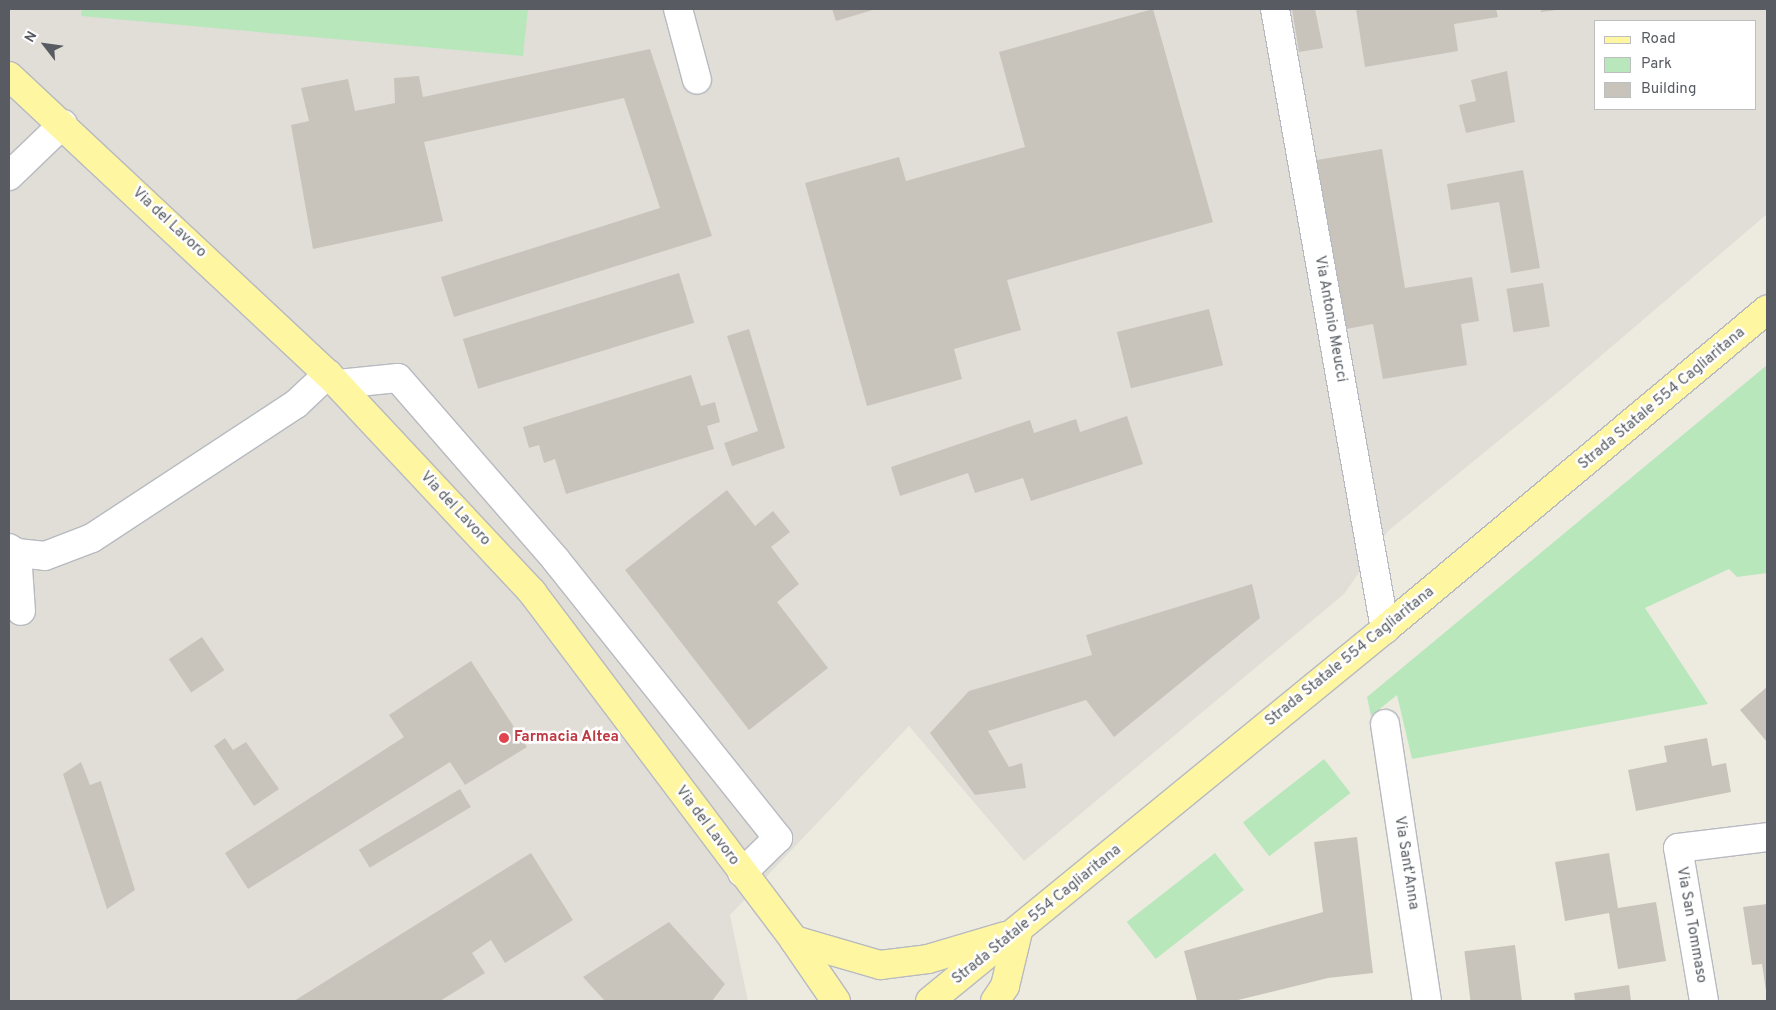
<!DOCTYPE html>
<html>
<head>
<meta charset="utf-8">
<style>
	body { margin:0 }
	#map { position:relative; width:1776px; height:1010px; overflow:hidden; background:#edebdf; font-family:Overpass,sans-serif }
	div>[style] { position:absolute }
	.industrial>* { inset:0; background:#e0ded7 }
	.green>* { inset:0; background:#b9e7bc; transform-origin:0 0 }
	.building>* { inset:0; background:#c8c4bc; transform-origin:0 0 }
	.roads { filter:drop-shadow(1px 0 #b7bac0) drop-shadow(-1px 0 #b7bac0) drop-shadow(0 1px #b7bac0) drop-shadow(0 -1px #b7bac0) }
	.minor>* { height:28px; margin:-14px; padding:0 14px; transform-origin:14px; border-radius:14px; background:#fff }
	.major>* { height:28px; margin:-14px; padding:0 14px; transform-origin:14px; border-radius:14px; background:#fff6a2 }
	.dots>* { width:14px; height:14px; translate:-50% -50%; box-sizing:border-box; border:2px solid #fff; border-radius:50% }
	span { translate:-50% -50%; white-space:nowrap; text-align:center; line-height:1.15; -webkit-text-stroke:5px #fff; paint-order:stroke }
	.street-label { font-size:15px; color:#585c62 }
	.health-label { font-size:15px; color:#be3a42; font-weight:700 }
	.left { translate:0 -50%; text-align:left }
	.frame { position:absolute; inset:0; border:10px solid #585c62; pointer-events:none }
	.legend { position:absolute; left:1594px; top:20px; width:162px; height:90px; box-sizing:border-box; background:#fff; border:1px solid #bcbec0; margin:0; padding:6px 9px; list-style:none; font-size:15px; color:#585c62 }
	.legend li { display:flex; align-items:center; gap:10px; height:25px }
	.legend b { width:25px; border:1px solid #bcbec0 }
	.north { position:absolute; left:20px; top:20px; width:50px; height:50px; -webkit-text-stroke:4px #fff; paint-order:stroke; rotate:300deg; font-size:14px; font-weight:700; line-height:20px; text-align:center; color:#585c62 }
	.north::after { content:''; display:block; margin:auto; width:18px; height:22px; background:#585c62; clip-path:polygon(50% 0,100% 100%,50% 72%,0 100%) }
</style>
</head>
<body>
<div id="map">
	<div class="industrial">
		<i style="clip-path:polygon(evenodd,9px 9px,1767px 9px,1767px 214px,1569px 383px,1388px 531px,1344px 594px,1024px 861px,909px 726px,730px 915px,748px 1001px,9px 1001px,9px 9px,1595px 21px,1755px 21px,1755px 109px,1595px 109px,1595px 21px)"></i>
	</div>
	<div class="green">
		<i style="clip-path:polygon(82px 9px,528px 9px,523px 56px,81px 16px)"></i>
		<i style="clip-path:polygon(1767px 365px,1767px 573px,1737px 577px,1729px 569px,1645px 608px,1708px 704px,1412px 759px,1397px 695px,1371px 716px,1367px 697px)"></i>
		<i style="left:1324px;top:759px;width:43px;height:103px;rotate:52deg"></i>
		<i style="left:1215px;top:853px;width:47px;height:112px;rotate:52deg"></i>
	</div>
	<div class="building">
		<i style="clip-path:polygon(832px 9px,876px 9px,836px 21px)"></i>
		<i style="clip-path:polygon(1153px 9px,1213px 222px,1007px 280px,1021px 330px,954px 349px,962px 379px,867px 406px,805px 183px,899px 157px,906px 181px,1025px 147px,999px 52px)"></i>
		<i style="clip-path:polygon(1292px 9px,1315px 9px,1323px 48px,1299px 52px)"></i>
		<i style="clip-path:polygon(1356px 9px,1496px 9px,1498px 17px,1454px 24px,1458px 51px,1365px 67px)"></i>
		<i style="clip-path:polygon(1541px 9px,1557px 9px,1557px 10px,1541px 12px)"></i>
		<i style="clip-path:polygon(650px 49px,712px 236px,454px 317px,441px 277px,660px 208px,624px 98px,424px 142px,443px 221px,313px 249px,291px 125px,309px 121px,301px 88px,348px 79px,355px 111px,395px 103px,394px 78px,419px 76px,423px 97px)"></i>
		<i style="clip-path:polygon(1507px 71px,1515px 122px,1466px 133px,1459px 105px,1476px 101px,1471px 80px)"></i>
		<i style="clip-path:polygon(1382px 149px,1405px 288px,1472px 277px,1479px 321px,1461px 324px,1467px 365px,1383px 379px,1373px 324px,1346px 329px,1317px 160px)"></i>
		<i style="clip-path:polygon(1523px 170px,1540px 268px,1511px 273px,1499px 202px,1451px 210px,1447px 184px)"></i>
		<i style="left:679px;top:273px;width:52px;height:226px;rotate:73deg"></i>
		<i style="left:1543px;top:283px;width:44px;height:37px;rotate:81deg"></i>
		<i style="left:1209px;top:309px;width:58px;height:95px;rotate:76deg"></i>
		<i style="clip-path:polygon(749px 329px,785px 448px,732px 466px,724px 443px,758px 431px,727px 336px)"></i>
		<i style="clip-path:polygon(691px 375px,701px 406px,715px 402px,720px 422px,707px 426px,714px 449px,566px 494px,555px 459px,544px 463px,539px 445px,529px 448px,523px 427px)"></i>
		<i style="clip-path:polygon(1127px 416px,1143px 464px,1031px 501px,1023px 478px,975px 493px,968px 473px,900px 496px,891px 467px,1030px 420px,1034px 433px,1076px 419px,1080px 432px)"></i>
		<i style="clip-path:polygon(727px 490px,755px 526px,773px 511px,790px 532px,771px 547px,799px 584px,777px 602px,828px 668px,749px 730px,625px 570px)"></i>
		<i style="clip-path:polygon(1252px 584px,1260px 618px,1114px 737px,1086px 700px,988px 731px,1009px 767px,1022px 763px,1026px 788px,975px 795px,930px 733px,969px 691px,1092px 655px,1086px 635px)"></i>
		<i style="left:202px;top:637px;width:40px;height:40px;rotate:56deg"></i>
		<i style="clip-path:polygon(471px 661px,527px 747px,465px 785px,450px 762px,248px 889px,225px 853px,404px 737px,389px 715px)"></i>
		<i style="clip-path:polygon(1767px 687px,1767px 742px,1740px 710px)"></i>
		<i style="clip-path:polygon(225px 738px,233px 750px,246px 742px,279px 789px,254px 806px,214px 746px)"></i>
		<i style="clip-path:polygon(1707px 738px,1712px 766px,1726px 763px,1731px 792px,1636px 811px,1628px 770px,1667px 762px,1664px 746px)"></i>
		<i style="clip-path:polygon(81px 762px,90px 785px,101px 781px,135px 890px,107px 909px,63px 774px)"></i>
		<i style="left:460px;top:789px;width:21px;height:118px;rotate:59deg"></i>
		<i style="clip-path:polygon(1357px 837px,1373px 973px,1328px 978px,1234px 1001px,1197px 1001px,1184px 951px,1323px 912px,1314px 842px)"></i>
		<i style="clip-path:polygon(531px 853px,573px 920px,505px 963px,491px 940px,472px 953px,485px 973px,440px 1001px,294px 1001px)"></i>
		<i style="clip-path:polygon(1609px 853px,1618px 908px,1656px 902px,1666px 961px,1618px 969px,1609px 913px,1565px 921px,1555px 862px)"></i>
		<i style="clip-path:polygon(1767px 904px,1767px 991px,1766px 991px,1762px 964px,1752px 965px,1743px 907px)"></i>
		<i style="clip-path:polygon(669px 922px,725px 984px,712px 1001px,605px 1001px,583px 977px)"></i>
		<i style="left:1515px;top:945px;width:56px;height:51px;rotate:83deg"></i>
		<i style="clip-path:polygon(1629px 985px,1631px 1001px,1575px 1001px,1574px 993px)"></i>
	</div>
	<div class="roads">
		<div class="minor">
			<i style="left:678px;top:9px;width:73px;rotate:75deg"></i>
			<i style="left:1275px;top:9px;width:630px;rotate:79.94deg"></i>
			<i style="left:9px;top:176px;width:75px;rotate:-43.9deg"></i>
			<i style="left:338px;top:384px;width:60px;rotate:-5.7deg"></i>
			<i style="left:398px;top:378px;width:241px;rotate:49deg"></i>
			<i style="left:556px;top:560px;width:356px;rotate:51.4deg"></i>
			<i style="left:778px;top:838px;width:50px;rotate:135.8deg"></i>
			<i style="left:9px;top:548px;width:9px;rotate:32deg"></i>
			<i style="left:17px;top:553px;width:28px;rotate:6deg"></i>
			<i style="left:45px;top:556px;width:50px;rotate:-21deg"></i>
			<i style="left:92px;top:538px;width:244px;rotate:-33.3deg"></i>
			<i style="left:296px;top:404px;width:44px;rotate:-43.2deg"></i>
			<i style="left:17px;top:553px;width:58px;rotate:86.1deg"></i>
			<i style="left:1385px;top:724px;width:280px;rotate:81.4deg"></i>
			<i style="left:1704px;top:1001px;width:155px;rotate:-99.6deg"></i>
			<i style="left:1678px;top:848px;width:90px;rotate:-7deg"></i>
		</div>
		<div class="major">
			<i style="left:9px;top:76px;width:437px;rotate:43.1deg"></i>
			<i style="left:328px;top:374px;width:299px;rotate:46.9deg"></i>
			<i style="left:532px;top:592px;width:436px;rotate:53deg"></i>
			<i style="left:794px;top:940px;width:74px;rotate:55.5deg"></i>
			<i style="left:794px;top:940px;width:90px;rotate:16.2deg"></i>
			<i style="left:880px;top:965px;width:48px;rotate:-7.1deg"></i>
			<i style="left:928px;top:959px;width:80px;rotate:-16.6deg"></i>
			<i style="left:930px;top:1001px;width:588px;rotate:-39.27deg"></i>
			<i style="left:1385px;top:629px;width:498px;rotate:-39.9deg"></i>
			<i style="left:995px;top:1001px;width:18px;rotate:-56deg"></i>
			<i style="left:1005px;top:986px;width:56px;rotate:-76.5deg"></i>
		</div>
	</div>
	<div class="dots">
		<i style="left:504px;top:738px;background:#e0444e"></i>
	</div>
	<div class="street-label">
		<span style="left:169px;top:223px;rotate:43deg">Via del Lavoro</span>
		<span style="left:1330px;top:319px;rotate:80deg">Via Antonio Meucci</span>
		<span style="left:1662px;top:399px;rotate:-40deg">Strada Statale 554 Cagliaritana</span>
		<span style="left:455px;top:509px;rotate:47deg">Via del Lavoro</span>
		<span style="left:1350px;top:657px;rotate:-39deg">Strada Statale 554 Cagliaritana</span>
		<span style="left:707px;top:826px;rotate:53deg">Via del Lavoro</span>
		<span style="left:1406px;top:863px;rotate:81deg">Via Sant'Anna</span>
		<span style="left:1037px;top:915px;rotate:-39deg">Strada Statale 554 Cagliaritana</span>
		<span style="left:1691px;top:925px;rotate:80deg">Via San Tommaso</span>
	</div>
	<div class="health-label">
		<span class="left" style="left:514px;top:738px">Farmacia Altea</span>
	</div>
	<div class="frame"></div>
	<ul class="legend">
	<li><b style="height:6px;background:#fff6a2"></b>Road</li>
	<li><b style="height:14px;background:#b9e7bc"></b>Park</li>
	<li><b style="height:14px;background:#c8c4bc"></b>Building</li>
	</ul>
	<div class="north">N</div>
</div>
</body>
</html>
